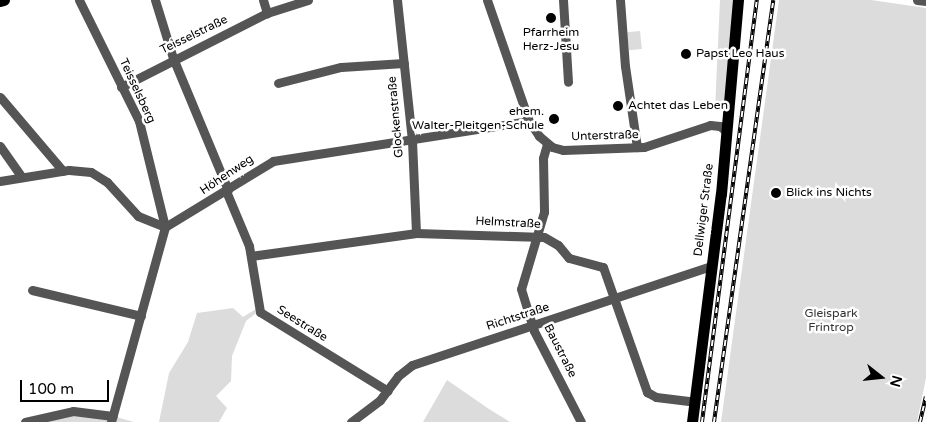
<!DOCTYPE html>
<html>
<head>
<meta charset="utf-8">
<style>
	body { margin:0 }
	#map { position:relative; width:926px; height:422px; overflow:hidden; background:#fff; font-family:"Varela Round",sans-serif }
	div>[style] { position:absolute }
	.green>* { inset:0; background:#dcdcdc; transform-origin:0 0 }
	.minor>* { height:9px; margin:-4.5px; padding:0 4.5px; transform-origin:4.5px; border-radius:4.5px; background:#555 }
	.major>* { height:11px; margin:-5.5px; padding:0 5.5px; transform-origin:5.5px; border-radius:5.5px; background:#000 }
	.tram>* { height:1px; margin:-0.5px; padding:0 0.5px; transform-origin:0.5px; border-radius:0.5px; background:#000 }
	.rail>* { height:4px; margin-top:-2px; transform-origin:0; background:repeating-linear-gradient(90deg,#fff 0 5.5px,#000 0 11px); box-sizing:border-box; border-block:1px solid #000 }
	.dots>* { width:14px; height:14px; translate:-50% -50%; box-sizing:border-box; border:2px solid #fff; border-radius:50% }
	span { translate:-50% -50%; white-space:nowrap; text-align:center; line-height:1.15; -webkit-text-stroke:5px #fff; paint-order:stroke }
	.poi-label { font-size:12px; color:#000 }
	.left { translate:0 -50%; text-align:left }
	.right { translate:-100% -50%; text-align:right }
	.street-label { font-size:12px; color:#000 }
	.park-label { font-size:12px; color:#333 }
	.north { position:absolute; left:856px; top:352px; width:50px; height:50px; -webkit-text-stroke:4px #fff; paint-order:stroke; rotate:106deg; font-size:14px; font-weight:700; line-height:20px; text-align:center; color:#000 }
	.north::after { content:''; display:block; margin:auto; width:18px; height:22px; background:#000; clip-path:polygon(50% 0,100% 100%,50% 72%,0 100%) }
	.scale { position:absolute; left:20px; top:380px; width:89px; height:22px; box-sizing:border-box; border:2px solid #000; border-top:0; padding-left:6px; font-size:15px; line-height:18px; white-space:nowrap; color:#000; -webkit-text-stroke:4px #fff; paint-order:stroke }
</style>
</head>
<body>
<div id="map">
	<div class="green">
		<i style="clip-path:polygon(720px 0,735px 0,727px 112px,715px 110px)"></i>
		<i style="clip-path:polygon(779px 0,871px 0,926px 8px,926px 378px,917px 422px,721px 422px)"></i>
		<i style="left:640px;top:31px;width:18px;height:13px;rotate:84deg"></i>
		<i style="clip-path:polygon(233px 308px,243px 317px,256px 309px,259px 311px,246px 321px,232px 356px,231px 381px,216px 396px,227px 408px,219px 422px,159px 422px,169px 373px,188px 342px,197px 313px)"></i>
		<i style="clip-path:polygon(447px 380px,489px 409px,510px 422px,423px 422px)"></i>
		<i style="clip-path:polygon(75px 411px,102px 413px,134px 422px,28px 422px)"></i>
	</div>
	<div class="minor">
		<i style="left:79px;top:0;width:135px;rotate:63.6deg"></i>
		<i style="left:139px;top:121px;width:109px;rotate:76.2deg"></i>
		<i style="left:165px;top:227px;width:202px;rotate:105.5deg"></i>
		<i style="left:155px;top:0;width:61px;rotate:72.8deg"></i>
		<i style="left:173px;top:58px;width:143px;rotate:67.4deg"></i>
		<i style="left:263px;top:0;width:14px;rotate:73deg"></i>
		<i style="left:397px;top:0;width:142px;rotate:83.9deg"></i>
		<i style="left:412px;top:141px;width:92px;rotate:87.5deg"></i>
		<i style="left:487px;top:0;width:128px;rotate:70.9deg"></i>
		<i style="left:529px;top:121px;width:18px;rotate:56deg"></i>
		<i style="left:539px;top:136px;width:17px;rotate:40deg"></i>
		<i style="left:552px;top:147px;width:11px;rotate:15deg"></i>
		<i style="left:563px;top:150px;width:81px;rotate:-2.1deg"></i>
		<i style="left:644px;top:147px;width:70px;rotate:-18.4deg"></i>
		<i style="left:710px;top:125px;width:10px;rotate:6deg"></i>
		<i style="left:720px;top:126px;width:9px;rotate:41deg"></i>
		<i style="left:563px;top:0;width:82px;rotate:86.5deg"></i>
		<i style="left:620px;top:0;width:66px;rotate:85.7deg"></i>
		<i style="left:625px;top:66px;width:82px;rotate:81.6deg"></i>
		<i style="left:917px;top:0;width:9px;rotate:6deg"></i>
		<i style="left:278px;top:83px;width:65px;rotate:-14.3deg"></i>
		<i style="left:341px;top:67px;width:63px;rotate:-3.6deg"></i>
		<i style="left:121px;top:87px;width:164px;rotate:-26.9deg"></i>
		<i style="left:267px;top:13px;width:43px;rotate:-17.6deg"></i>
		<i style="left:0;top:97px;width:97px;rotate:49.6deg"></i>
		<i style="left:547px;top:144px;width:15px;rotate:106deg"></i>
		<i style="left:543px;top:158px;width:54px;rotate:88.9deg"></i>
		<i style="left:544px;top:212px;width:80px;rotate:106.6deg"></i>
		<i style="left:521px;top:289px;width:44px;rotate:72.8deg"></i>
		<i style="left:534px;top:331px;width:102px;rotate:62.7deg"></i>
		<i style="left:0;top:146px;width:38px;rotate:55deg"></i>
		<i style="left:0;top:181px;width:70px;rotate:-9.1deg"></i>
		<i style="left:69px;top:170px;width:22px;rotate:5deg"></i>
		<i style="left:91px;top:172px;width:19px;rotate:32deg"></i>
		<i style="left:107px;top:182px;width:46px;rotate:47.6deg"></i>
		<i style="left:138px;top:216px;width:29px;rotate:22deg"></i>
		<i style="left:165px;top:227px;width:127px;rotate:-31.4deg"></i>
		<i style="left:273px;top:161px;width:259px;rotate:-8.9deg"></i>
		<i style="left:226px;top:191px;width:60px;rotate:67.3deg"></i>
		<i style="left:249px;top:246px;width:67px;rotate:80.5deg"></i>
		<i style="left:260px;top:312px;width:150px;rotate:31.7deg"></i>
		<i style="left:251px;top:256px;width:167px;rotate:-7.9deg"></i>
		<i style="left:416px;top:233px;width:128px;rotate:1.8deg"></i>
		<i style="left:544px;top:237px;width:16px;rotate:30deg"></i>
		<i style="left:558px;top:245px;width:17px;rotate:50deg"></i>
		<i style="left:569px;top:258px;width:35px;rotate:15deg"></i>
		<i style="left:603px;top:267px;width:133px;rotate:70.6deg"></i>
		<i style="left:647px;top:392px;width:10px;rotate:29deg"></i>
		<i style="left:656px;top:397px;width:39px;rotate:7deg"></i>
		<i style="left:32px;top:290px;width:112px;rotate:13.4deg"></i>
		<i style="left:25px;top:422px;width:49px;rotate:-12.9deg"></i>
		<i style="left:73px;top:411px;width:40px;rotate:7.1deg"></i>
		<i style="left:351px;top:422px;width:36px;rotate:-37deg"></i>
		<i style="left:380px;top:400px;width:30px;rotate:-53deg"></i>
		<i style="left:398px;top:376px;width:18px;rotate:-38deg"></i>
		<i style="left:412px;top:365px;width:315px;rotate:-18.3deg"></i>
	</div>
	<div class="major">
		<i style="left:0;top:1px;width:4px;rotate:-14deg"></i>
		<i style="left:692px;top:422px;width:230px;rotate:-82.8deg"></i>
		<i style="left:721px;top:194px;width:195px;rotate:-85deg"></i>
	</div>
	<div class="tram">
		<i style="left:0;top:3px;width:9px;rotate:-18deg"></i>
	</div>
	<div class="rail">
		<i style="left:702px;top:422px;width:426px;rotate:-82.6deg"></i>
		<i style="left:714px;top:422px;width:426px;rotate:-82deg"></i>
		<i style="left:920px;top:422px;width:26px;rotate:-77deg"></i>
	</div>
	<div class="dots">
		<i style="left:551px;top:18px;background:#000"></i>
		<i style="left:686px;top:54px;background:#000"></i>
		<i style="left:618px;top:106px;background:#000"></i>
		<i style="left:554px;top:119px;background:#000"></i>
		<i style="left:776px;top:193px;background:#000"></i>
	</div>
	<div class="poi-label">
		<span style="left:551px;top:40px">Pfarrheim<br>Herz-Jesu</span>
		<span class="left" style="left:696px;top:54px">Papst Leo Haus</span>
		<span class="left" style="left:628px;top:106px">Achtet das Leben</span>
		<span class="right" style="left:544px;top:119px">ehem.<br>Walter-Pleitgen-Schule</span>
		<span class="left" style="left:786px;top:193px">Blick ins Nichts</span>
	</div>
	<div class="street-label">
		<span style="left:194px;top:35px;rotate:-26deg">Teisselstraße</span>
		<span style="left:137px;top:91px;rotate:65deg">Teisselsberg</span>
		<span style="left:396px;top:117px;rotate:-95deg">Glockenstraße</span>
		<span style="left:605px;top:136px;rotate:-2deg">Unterstraße</span>
		<span style="left:227px;top:175px;rotate:-34deg">Höhenweg</span>
		<span style="left:704px;top:210px;rotate:-83deg">Dellwiger Straße</span>
		<span style="left:508px;top:223px;rotate:3deg">Helmstraße</span>
		<span style="left:518px;top:317px;rotate:-18deg">Richtstraße</span>
		<span style="left:302px;top:324px;rotate:32deg">Seestraße</span>
		<span style="left:560px;top:351px;rotate:63deg">Baustraße</span>
	</div>
	<div class="park-label">
		<span style="left:831px;top:321px">Gleispark<br>Frintrop</span>
	</div>
	<div class="north">N</div>
	<div class="scale">100 m</div>
</div>
</body>
</html>
